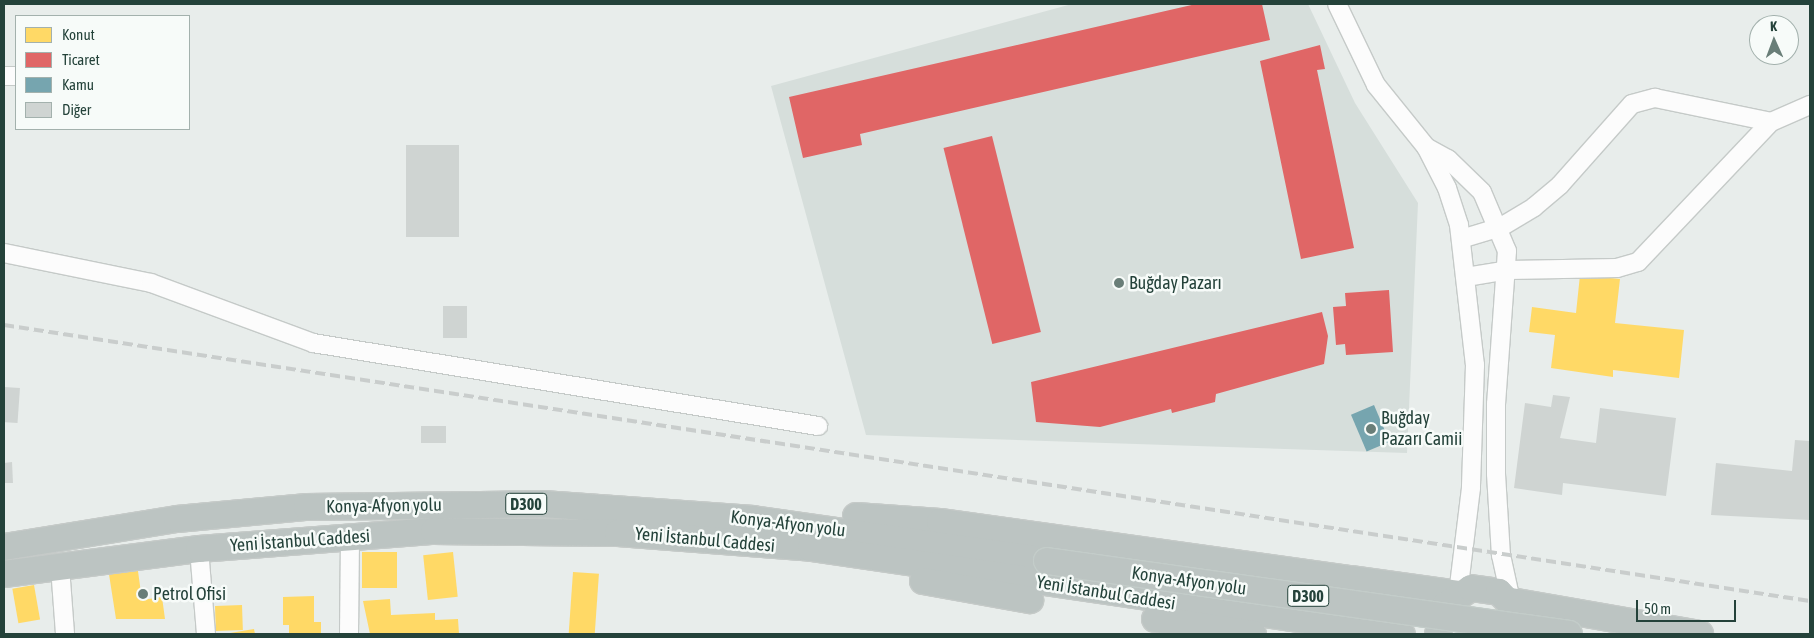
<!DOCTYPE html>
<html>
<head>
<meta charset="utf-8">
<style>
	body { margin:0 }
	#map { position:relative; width:1814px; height:638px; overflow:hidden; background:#e8edeb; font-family:"Asap Condensed",sans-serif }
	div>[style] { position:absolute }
	.built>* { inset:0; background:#d6dedb }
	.homes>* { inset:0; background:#ffd966; transform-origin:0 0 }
	.shops>* { inset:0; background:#e06666; transform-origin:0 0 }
	.public>* { inset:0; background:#76a5af; transform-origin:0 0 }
	.building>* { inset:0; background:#cfd4d2; transform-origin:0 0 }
	.roads { filter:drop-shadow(1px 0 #c5cac8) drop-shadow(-1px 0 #c5cac8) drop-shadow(0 1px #c5cac8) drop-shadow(0 -1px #c5cac8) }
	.minor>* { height:18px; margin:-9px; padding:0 9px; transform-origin:9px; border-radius:9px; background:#fcfcfc }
	.highway>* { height:26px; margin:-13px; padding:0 13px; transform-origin:13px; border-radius:13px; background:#bcc4c2 }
	.rail>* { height:4px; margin-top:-2px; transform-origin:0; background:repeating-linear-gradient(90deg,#c9cdcc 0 10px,transparent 0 15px) }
	.bridges { filter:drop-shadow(1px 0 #c3ccc9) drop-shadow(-1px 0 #c3ccc9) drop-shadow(0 1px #c3ccc9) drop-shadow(0 -1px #c3ccc9) }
	.highway-bridge>* { height:26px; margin:-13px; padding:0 13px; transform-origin:13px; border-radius:13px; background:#bcc4c2 }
	.dots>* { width:14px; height:14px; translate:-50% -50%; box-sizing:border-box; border:2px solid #f7fbf9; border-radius:50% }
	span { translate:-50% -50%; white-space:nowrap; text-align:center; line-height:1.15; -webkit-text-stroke:5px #f7fbf9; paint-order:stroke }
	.shield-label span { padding:1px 4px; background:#f7fbf9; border:1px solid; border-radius:4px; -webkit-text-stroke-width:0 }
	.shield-label { font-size:16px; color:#24423a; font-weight:700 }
	.poi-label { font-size:18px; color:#24423a }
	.left { translate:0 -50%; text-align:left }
	.street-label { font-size:18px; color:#24423a }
	.frame { position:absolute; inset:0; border:5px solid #24423a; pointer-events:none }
	.legend { position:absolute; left:15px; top:15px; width:175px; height:115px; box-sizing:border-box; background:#f7fbf9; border:1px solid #a3b1ad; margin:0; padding:6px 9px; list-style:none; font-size:15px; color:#24423a }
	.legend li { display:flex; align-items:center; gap:10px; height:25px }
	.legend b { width:25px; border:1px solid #a3b1ad }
	.north { position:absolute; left:1749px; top:15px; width:50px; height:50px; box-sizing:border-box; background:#f7fbf9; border:1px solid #a3b1ad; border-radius:50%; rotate:358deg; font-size:14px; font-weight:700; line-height:20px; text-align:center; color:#24423a }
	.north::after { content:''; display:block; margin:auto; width:18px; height:22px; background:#697e78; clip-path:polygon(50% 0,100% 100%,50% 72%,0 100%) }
	.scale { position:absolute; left:1636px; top:600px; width:100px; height:22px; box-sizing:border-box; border:2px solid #24423a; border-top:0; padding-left:6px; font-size:15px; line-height:18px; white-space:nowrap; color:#24423a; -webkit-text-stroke:4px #f7fbf9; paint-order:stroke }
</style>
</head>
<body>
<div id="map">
	<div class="built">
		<i style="clip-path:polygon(1072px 4px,1308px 4px,1355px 103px,1418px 203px,1407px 453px,866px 435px,771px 86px)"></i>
	</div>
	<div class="homes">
		<i style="clip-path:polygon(1580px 275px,1620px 279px,1615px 323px,1684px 330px,1679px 378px,1613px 370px,1613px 377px,1551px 368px,1555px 335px,1529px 332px,1532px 307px,1576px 313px)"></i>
		<i style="left:397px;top:552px;width:36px;height:35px;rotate:90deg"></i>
		<i style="left:453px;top:552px;width:45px;height:30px;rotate:84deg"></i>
		<i style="clip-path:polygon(137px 564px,142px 600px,162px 597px,165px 619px,116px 619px,108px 568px)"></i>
		<i style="left:573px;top:572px;width:26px;height:62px;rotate:4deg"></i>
		<i style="left:34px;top:585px;width:35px;height:22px;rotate:80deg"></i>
		<i style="clip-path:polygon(314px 596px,314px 622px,321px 622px,321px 634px,289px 634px,289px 625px,283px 625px,283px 597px)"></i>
		<i style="clip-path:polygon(390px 599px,391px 615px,435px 613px,435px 620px,458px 619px,459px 634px,370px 634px,363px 601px)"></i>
		<i style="left:242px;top:605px;width:25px;height:27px;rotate:88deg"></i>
		<i style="clip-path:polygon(254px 629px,255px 634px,230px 634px,230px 633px)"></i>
	</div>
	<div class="shops">
		<i style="clip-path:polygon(1196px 4px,1262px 4px,1270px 40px,860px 134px,862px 145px,803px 158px,789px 97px)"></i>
		<i style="clip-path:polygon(1320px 45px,1325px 69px,1317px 70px,1354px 248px,1301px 259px,1260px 61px)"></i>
		<i style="left:992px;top:136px;width:202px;height:50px;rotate:76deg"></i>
		<i style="clip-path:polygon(1389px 290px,1393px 352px,1346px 355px,1345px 344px,1336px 345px,1333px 307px,1346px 306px,1345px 293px)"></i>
		<i style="clip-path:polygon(1322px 312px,1328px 336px,1324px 364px,1216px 394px,1215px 402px,1172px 413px,1171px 409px,1100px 427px,1036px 422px,1031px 382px)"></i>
	</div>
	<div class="public">
		<i style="left:1374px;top:405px;width:40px;height:25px;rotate:67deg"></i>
	</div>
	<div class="building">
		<i style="left:406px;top:145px;width:53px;height:92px"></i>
		<i style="left:443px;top:306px;width:24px;height:32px"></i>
		<i style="left:4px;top:387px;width:16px;height:35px;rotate:4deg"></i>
		<i style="clip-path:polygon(1553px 395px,1570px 397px,1560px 438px,1596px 443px,1600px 408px,1676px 418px,1666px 496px,1563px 483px,1562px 495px,1514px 488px,1525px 403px,1551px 407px)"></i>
		<i style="left:421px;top:426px;width:25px;height:17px"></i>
		<i style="clip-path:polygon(1795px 440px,1810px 441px,1810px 520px,1711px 515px,1716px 463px,1792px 471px)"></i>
		<i style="clip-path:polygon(12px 462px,13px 483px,4px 483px,4px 463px)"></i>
	</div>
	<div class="roads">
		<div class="minor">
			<i style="left:1337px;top:4px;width:90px;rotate:64.3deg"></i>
			<i style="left:1376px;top:85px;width:80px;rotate:51.1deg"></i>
			<i style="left:1426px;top:147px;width:46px;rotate:62.9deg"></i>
			<i style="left:1447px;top:188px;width:39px;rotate:72deg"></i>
			<i style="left:1459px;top:225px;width:141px;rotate:83.5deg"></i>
			<i style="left:1475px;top:365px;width:123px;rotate:91.9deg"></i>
			<i style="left:1471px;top:488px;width:107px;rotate:97deg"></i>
			<i style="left:4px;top:76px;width:12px"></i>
			<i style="left:1426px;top:147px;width:25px;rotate:29deg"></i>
			<i style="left:1448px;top:159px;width:47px;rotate:44.1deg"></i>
			<i style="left:1482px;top:192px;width:64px;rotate:67deg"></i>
			<i style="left:1507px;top:251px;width:153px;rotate:94.1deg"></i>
			<i style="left:1496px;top:404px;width:70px;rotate:90deg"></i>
			<i style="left:1496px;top:474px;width:81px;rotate:86.5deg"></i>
			<i style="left:1501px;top:555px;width:47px;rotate:77.7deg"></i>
			<i style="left:1461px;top:239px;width:42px;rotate:-16.7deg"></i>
			<i style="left:1501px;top:227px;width:39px;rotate:-31deg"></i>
			<i style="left:1534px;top:207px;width:34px;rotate:-40deg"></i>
			<i style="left:1560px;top:185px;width:108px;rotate:-48.4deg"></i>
			<i style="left:1632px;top:104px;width:24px;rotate:-15deg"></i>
			<i style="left:1655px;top:98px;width:118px;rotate:11.7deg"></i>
			<i style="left:4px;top:253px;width:150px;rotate:11.5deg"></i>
			<i style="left:151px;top:283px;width:173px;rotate:20.3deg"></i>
			<i style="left:313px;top:343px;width:512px;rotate:9.33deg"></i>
			<i style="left:1466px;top:277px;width:44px;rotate:-9.2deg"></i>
			<i style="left:1509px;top:270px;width:108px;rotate:-1.1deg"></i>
			<i style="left:1617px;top:268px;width:22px;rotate:-16deg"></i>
			<i style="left:1638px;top:262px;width:193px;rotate:-46.5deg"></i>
			<i style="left:1771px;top:122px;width:43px;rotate:-23.6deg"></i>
			<i style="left:199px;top:549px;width:85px;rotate:85.3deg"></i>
			<i style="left:60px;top:567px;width:67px;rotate:85.7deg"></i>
			<i style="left:349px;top:634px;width:97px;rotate:-89.4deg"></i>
		</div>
		<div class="highway">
			<i style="left:856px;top:516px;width:84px;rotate:4.1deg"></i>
			<i style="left:940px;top:522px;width:523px;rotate:7.91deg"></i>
			<i style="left:4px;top:547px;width:175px;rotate:-9.2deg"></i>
			<i style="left:177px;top:519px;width:131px;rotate:-5.3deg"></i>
			<i style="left:307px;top:507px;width:236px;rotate:-0.7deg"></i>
			<i style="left:543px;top:504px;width:211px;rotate:4.1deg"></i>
			<i style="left:753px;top:519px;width:297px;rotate:8.1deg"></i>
			<i style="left:4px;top:574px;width:197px;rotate:-7.3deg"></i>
			<i style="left:199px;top:549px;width:236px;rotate:-4.4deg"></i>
			<i style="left:434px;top:531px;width:184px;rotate:0.6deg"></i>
			<i style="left:618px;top:533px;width:194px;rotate:4.4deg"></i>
			<i style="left:811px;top:548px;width:597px;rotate:8.28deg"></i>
			<i style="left:923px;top:581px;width:109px;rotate:10.1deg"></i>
			<i style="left:1511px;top:601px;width:192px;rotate:9.9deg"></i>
			<i style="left:1155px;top:619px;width:99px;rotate:8.7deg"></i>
			<i style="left:1438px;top:634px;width:30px;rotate:-75deg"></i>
			<i style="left:1446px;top:605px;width:30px;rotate:-34deg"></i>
			<i style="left:1471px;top:588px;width:28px;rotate:8deg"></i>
			<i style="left:1499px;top:592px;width:30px;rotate:46deg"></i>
		</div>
	</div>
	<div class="rail">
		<i style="left:4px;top:325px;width:1827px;rotate:8.69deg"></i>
	</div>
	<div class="bridges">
		<div class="highway-bridge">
			<i style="left:1047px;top:561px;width:527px;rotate:7.96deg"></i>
		</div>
	</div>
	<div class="dots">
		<i style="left:1119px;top:283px;background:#697e78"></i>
		<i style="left:1371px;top:429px;background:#697e78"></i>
		<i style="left:143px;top:594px;background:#697e78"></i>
	</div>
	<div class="shield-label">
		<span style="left:526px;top:504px">D300</span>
		<span style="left:1308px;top:596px">D300</span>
	</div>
	<div class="poi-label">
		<span class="left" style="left:1129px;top:283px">Buğday Pazarı</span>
		<span class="left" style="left:1381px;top:429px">Buğday<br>Pazarı Camii</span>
		<span class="left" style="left:153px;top:594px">Petrol Ofisi</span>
	</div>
	<div class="street-label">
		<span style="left:384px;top:506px;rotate:-1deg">Konya-Afyon yolu</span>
		<span style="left:788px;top:524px;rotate:7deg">Konya-Afyon yolu</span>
		<span style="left:705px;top:540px;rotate:5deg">Yeni İstanbul Caddesi</span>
		<span style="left:300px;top:541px;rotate:-4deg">Yeni İstanbul Caddesi</span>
		<span style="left:1189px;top:581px;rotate:8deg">Konya-Afyon yolu</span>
		<span style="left:1106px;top:593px;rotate:9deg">Yeni İstanbul Caddesi</span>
	</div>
	<div class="frame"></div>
	<ul class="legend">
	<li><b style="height:14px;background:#ffd966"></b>Konut</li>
	<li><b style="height:14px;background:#e06666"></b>Ticaret</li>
	<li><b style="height:14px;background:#76a5af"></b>Kamu</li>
	<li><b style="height:14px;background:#cfd4d2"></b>Diğer</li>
	</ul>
	<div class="north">K</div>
	<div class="scale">50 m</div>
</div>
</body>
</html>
